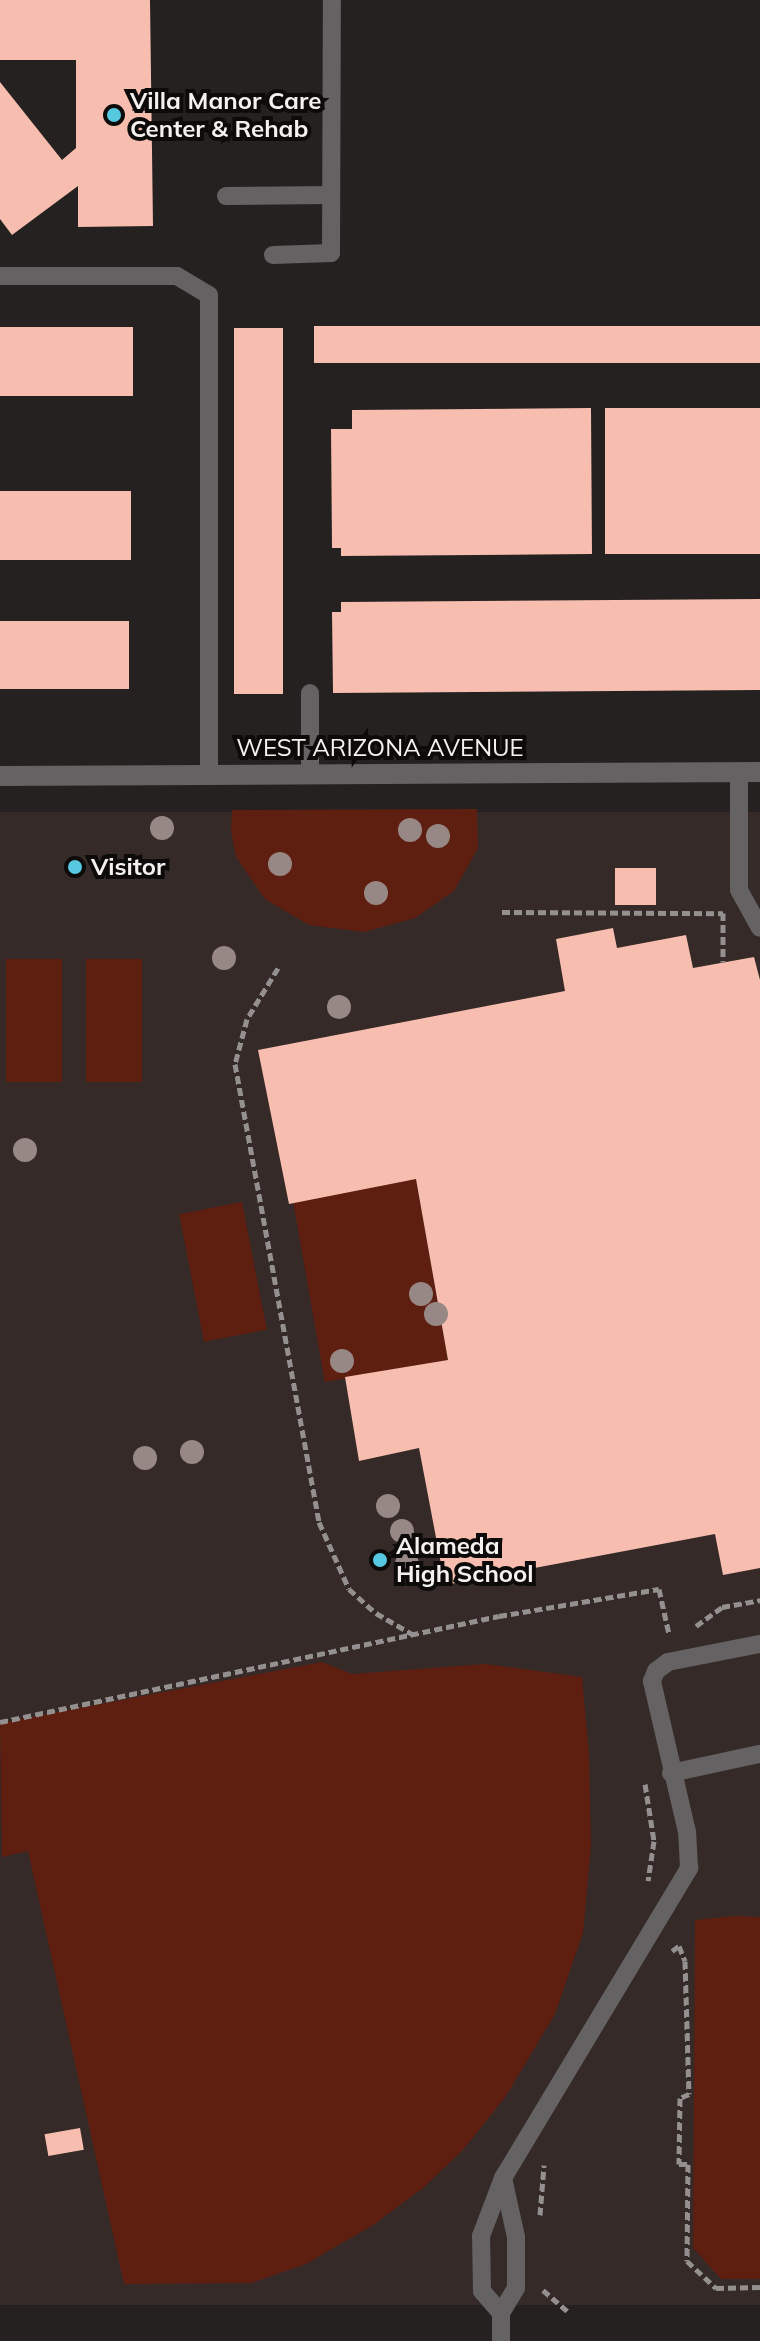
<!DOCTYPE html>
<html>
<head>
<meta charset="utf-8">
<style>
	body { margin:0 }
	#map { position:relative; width:760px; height:2341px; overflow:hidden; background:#252120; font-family:Mulish,sans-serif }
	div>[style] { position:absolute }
	.built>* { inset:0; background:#352a28; transform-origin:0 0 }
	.green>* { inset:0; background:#5e1e10; transform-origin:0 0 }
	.building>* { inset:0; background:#f7bdaf; transform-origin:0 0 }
	.path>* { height:5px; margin-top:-2.5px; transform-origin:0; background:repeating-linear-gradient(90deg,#94908f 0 8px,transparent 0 12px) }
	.lane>* { height:18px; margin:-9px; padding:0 9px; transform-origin:9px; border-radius:9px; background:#646262 }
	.street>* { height:20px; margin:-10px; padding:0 10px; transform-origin:10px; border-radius:10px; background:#646262 }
	.trees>* { width:24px; height:24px; margin:-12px; border-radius:50%; background:#988885 }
	.dots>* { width:22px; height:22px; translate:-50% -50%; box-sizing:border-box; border:4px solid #0d0b0a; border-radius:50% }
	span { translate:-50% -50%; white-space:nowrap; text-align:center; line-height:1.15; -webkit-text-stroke:8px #0d0b0a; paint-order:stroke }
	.poi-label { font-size:24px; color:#f4f1f0; font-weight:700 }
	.left { translate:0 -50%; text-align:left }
	.street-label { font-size:24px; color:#f4f1f0 }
</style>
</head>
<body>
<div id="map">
	<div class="built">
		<i style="left:760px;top:812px;width:1493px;height:760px;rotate:90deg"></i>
	</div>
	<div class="green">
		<i style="clip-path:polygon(477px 809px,478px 848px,454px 891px,415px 918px,364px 932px,309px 925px,265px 899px,236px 857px,231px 831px,232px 810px)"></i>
		<i style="left:62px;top:959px;width:123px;height:56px;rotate:90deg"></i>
		<i style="left:142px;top:959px;width:123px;height:56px;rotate:90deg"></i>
		<i style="left:416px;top:1179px;width:184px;height:125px;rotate:80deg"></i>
		<i style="left:242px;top:1202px;width:130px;height:64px;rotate:79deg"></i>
		<i style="clip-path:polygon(322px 1662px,352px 1674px,485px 1664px,582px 1677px,589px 1754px,591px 1846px,583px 1933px,555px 2014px,506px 2096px,463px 2150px,423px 2188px,373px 2225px,306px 2264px,251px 2283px,124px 2284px,28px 1851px,2px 1857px,0 1723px)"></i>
		<i style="clip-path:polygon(735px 1916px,760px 1917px,760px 2279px,721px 2279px,693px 2248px,695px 1920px)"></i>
	</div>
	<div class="building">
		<i style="clip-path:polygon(0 0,150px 0,153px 226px,78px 227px,78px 186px,12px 235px,0 219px,0 82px,62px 160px,76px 148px,76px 60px,0 60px)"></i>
		<i style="left:314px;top:326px;width:446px;height:37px"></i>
		<i style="left:0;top:327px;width:133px;height:69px"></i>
		<i style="left:283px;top:328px;width:366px;height:49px;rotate:90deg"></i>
		<i style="clip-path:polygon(591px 408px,592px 554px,341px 556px,341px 548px,332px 548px,331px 429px,352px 429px,352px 410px)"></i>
		<i style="left:605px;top:408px;width:155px;height:146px"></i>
		<i style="left:0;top:491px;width:131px;height:69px"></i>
		<i style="clip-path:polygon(760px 599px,760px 690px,333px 693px,332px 612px,341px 612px,341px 602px)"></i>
		<i style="left:0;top:621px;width:129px;height:68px"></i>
		<i style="left:615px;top:868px;width:41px;height:37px"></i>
		<i style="clip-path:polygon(613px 928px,617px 948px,686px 935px,693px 968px,754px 957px,760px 980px,760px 1568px,723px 1575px,715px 1534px,445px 1585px,419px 1448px,359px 1461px,345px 1377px,448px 1360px,416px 1179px,289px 1204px,258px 1050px,565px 991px,556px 939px)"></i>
		<i style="left:80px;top:2128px;width:22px;height:36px;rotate:80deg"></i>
	</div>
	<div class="path">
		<i style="left:502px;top:912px;width:221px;rotate:0.3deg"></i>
		<i style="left:723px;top:913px;width:49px;rotate:90deg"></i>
		<i style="left:278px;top:968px;width:60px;rotate:121.3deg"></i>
		<i style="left:247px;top:1019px;width:47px;rotate:104.9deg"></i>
		<i style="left:235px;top:1064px;width:466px;rotate:79.6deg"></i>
		<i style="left:319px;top:1522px;width:73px;rotate:65.9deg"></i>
		<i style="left:349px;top:1589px;width:36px;rotate:42deg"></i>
		<i style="left:376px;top:1613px;width:42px;rotate:30.3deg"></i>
		<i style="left:696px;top:1626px;width:32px;rotate:-36deg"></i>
		<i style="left:722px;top:1607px;width:39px;rotate:-10deg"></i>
		<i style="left:0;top:1722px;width:510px;rotate:-11.99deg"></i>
		<i style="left:499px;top:1616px;width:162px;rotate:-9.6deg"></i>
		<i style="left:659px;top:1589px;width:46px;rotate:77.5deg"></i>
		<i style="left:645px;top:1784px;width:58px;rotate:81deg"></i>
		<i style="left:654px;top:1841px;width:40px;rotate:98.5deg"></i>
		<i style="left:672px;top:1951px;width:9px;rotate:-36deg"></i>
		<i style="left:679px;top:1946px;width:16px;rotate:68deg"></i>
		<i style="left:685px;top:1961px;width:133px;rotate:88.3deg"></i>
		<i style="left:689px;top:2094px;width:10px;rotate:156deg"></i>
		<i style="left:680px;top:2098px;width:66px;rotate:90.9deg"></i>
		<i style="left:679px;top:2164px;width:9px"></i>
		<i style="left:688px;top:2164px;width:97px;rotate:90.6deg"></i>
		<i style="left:687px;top:2261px;width:40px;rotate:43deg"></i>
		<i style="left:716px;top:2288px;width:44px;rotate:-1.3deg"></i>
		<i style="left:540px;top:2215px;width:50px;rotate:-85.4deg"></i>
		<i style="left:543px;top:2290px;width:35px;rotate:41deg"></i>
	</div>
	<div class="lane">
		<i style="left:226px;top:196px;width:105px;rotate:-0.5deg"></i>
		<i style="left:273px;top:255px;width:58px;rotate:-2deg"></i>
		<i style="left:331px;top:253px;width:253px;rotate:-89.8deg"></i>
		<i style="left:0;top:276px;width:177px"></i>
		<i style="left:177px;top:276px;width:37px;rotate:31deg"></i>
		<i style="left:209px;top:295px;width:480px;rotate:90deg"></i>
		<i style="left:310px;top:693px;width:81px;rotate:90deg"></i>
		<i style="left:739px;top:772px;width:118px;rotate:90deg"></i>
		<i style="left:739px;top:890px;width:43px;rotate:61.1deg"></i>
		<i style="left:671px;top:1773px;width:91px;rotate:-12.1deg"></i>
		<i style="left:501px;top:2313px;width:29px;rotate:-131deg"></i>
		<i style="left:482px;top:2291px;width:55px;rotate:-91deg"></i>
		<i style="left:481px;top:2236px;width:62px;rotate:-69.2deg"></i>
		<i style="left:503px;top:2178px;width:362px;rotate:-59deg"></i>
		<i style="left:689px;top:1868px;width:36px;rotate:-93deg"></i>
		<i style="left:687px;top:1832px;width:155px;rotate:-103.1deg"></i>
		<i style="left:652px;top:1681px;width:11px;rotate:-68deg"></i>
		<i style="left:656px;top:1671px;width:15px;rotate:-37deg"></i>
		<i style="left:668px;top:1662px;width:94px;rotate:-11.1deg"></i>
		<i style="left:501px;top:2341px;width:28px;rotate:-90deg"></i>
		<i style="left:501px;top:2313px;width:29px;rotate:-59deg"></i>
		<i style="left:516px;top:2288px;width:51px;rotate:-90deg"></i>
		<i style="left:516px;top:2237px;width:60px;rotate:-102.4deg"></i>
	</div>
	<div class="street">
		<i style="left:0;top:776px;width:760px;rotate:-0.3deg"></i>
	</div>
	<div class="trees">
		<i style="left:162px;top:828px"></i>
		<i style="left:410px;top:830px"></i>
		<i style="left:438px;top:836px"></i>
		<i style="left:280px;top:864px"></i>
		<i style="left:376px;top:893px"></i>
		<i style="left:224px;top:958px"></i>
		<i style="left:339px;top:1007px"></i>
		<i style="left:25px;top:1150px"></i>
		<i style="left:421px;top:1294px"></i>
		<i style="left:436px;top:1314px"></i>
		<i style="left:342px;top:1361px"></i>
		<i style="left:192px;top:1452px"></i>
		<i style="left:145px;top:1458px"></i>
		<i style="left:388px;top:1506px"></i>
		<i style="left:402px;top:1531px"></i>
		<i style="left:407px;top:1564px"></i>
	</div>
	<div class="dots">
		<i style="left:114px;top:115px;background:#56c9e1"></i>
		<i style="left:75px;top:867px;background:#56c9e1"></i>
		<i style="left:380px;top:1560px;background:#56c9e1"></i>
	</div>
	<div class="poi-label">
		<span class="left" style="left:130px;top:115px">Villa Manor Care<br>Center &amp; Rehab</span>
		<span class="left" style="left:91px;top:867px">Visitor</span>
		<span class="left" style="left:396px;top:1560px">Alameda<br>High School</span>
	</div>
	<div class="street-label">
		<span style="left:380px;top:748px">WEST ARIZONA AVENUE</span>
	</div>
</div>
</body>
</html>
